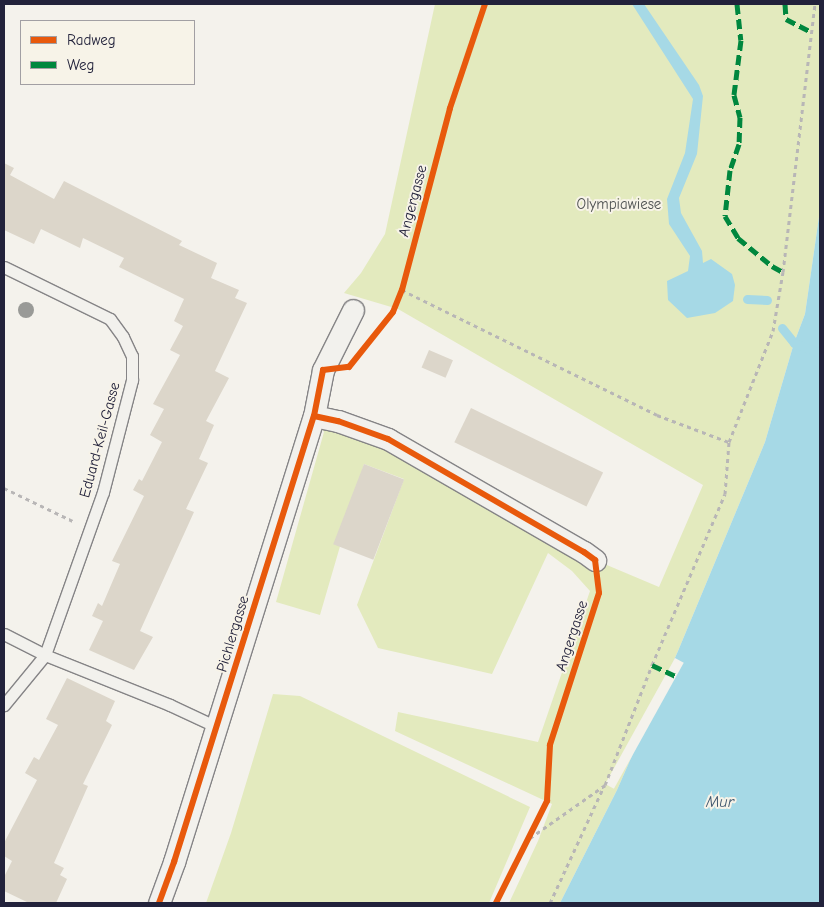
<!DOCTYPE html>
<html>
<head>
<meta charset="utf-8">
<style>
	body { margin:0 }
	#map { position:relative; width:824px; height:907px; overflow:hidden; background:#f4f2ec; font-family:"Comic Neue",sans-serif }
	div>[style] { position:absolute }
	.green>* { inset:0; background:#e3eabe }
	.water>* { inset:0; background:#a6d9e6 }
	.pier>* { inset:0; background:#f4f2ec; transform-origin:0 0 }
	.stream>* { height:9px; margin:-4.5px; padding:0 4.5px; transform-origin:4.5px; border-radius:4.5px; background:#a6d9e6 }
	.building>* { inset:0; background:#dcd6ca; transform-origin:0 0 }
	.path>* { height:3px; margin-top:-1.5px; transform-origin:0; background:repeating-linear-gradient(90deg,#b8b6b6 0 4px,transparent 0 8px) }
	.roads { filter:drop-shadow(1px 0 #858486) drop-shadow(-1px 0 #858486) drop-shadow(0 1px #858486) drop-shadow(0 -1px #858486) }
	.service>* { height:11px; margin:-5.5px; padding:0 5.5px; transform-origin:5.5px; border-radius:5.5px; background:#f2f1ed }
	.minor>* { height:21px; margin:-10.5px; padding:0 10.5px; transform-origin:10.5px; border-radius:10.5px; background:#f2f1ed }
	.quiet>* { height:5px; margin-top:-2.5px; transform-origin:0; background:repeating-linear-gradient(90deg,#00873e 0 10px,transparent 0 15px) }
	.cycleway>* { height:6px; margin:-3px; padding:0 3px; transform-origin:3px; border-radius:3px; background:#e8590c }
	.trees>* { width:16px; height:16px; margin:-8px; border-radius:50%; background:#999a97 }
	span { translate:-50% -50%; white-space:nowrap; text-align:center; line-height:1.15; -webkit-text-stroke:4px #f7f3e8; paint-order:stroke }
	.street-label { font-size:15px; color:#22223b }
	.park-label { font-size:15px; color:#4f5252 }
	.water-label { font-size:16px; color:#3f566e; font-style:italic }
	.frame { position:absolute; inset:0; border:5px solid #22223b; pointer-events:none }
	.legend { position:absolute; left:20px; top:20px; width:175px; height:65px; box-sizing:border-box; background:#f7f3e8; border:1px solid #a29fa3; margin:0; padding:6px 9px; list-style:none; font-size:15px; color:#22223b }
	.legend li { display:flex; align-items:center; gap:10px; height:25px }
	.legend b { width:25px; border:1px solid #a29fa3 }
</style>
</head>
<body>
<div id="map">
	<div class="green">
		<i style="clip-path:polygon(435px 4px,820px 4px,820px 210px,805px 314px,794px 343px,765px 442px,678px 651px,617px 790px,560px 903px,509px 903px,538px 841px,552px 804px,395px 731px,398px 712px,538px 742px,590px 591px,572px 571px,548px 553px,492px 674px,378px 648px,357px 605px,404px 479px,364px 464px,320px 615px,276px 602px,324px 432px,314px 416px,338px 421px,595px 560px,659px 587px,703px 485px,398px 309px,344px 293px,361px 273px,385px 234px)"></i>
		<i style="clip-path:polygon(273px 694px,300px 696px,530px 807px,489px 903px,206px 903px,231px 833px)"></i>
	</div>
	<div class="water">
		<i style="clip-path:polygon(632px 4px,644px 4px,699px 85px,703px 96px,697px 154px,679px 198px,681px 213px,702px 251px,703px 263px,711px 259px,732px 274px,735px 285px,733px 301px,715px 313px,687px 318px,668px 300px,667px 281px,688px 271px,690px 256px,669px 224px,667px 199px,685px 153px,693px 99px)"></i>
		<i style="clip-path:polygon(820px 210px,820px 903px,560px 903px,617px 790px,678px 651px,765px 442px,794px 343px,805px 314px)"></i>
	</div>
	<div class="pier">
		<i style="left:675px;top:658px;width:10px;height:144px;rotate:29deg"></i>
	</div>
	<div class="stream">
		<i style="left:747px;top:299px;width:20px;rotate:3deg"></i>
		<i style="left:782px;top:328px;width:19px;rotate:51deg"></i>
		<i style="left:794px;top:343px;width:28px;rotate:21deg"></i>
	</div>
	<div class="building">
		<i style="clip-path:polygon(4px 163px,14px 168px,10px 175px,54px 199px,64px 181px,182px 241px,179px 245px,217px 263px,211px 278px,239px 290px,235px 298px,247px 303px,215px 371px,229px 378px,206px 421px,214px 425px,199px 459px,208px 463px,186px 509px,194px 512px,140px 631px,153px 637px,134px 670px,89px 650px,103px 621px,92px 616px,98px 603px,102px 606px,120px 564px,112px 561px,144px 496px,133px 490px,139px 479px,142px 481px,162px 442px,150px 435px,164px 409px,153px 404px,180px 355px,170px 350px,183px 326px,174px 321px,184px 299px,119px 267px,124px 258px,83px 238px,80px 248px,41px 229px,34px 244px,4px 230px)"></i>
		<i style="left:429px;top:350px;width:26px;height:19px;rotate:23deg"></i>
		<i style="left:471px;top:408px;width:147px;height:38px;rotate:26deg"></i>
		<i style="left:364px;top:464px;width:43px;height:86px;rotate:21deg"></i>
		<i style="clip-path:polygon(67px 678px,115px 701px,106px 721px,112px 725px,83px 784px,88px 786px,54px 863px,64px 868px,60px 875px,67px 879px,56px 903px,29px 903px,4px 891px,4px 877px,12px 861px,4px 856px,4px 843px,37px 780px,25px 773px,34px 757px,39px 760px,58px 725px,46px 719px)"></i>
	</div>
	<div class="path">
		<i style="left:402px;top:290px;width:284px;rotate:26.1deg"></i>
		<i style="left:657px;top:415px;width:77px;rotate:20.6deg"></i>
		<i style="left:4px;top:488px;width:76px;rotate:25.6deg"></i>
		<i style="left:530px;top:838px;width:92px;rotate:-35.2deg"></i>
		<i style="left:605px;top:785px;width:129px;rotate:-68.6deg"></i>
		<i style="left:652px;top:665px;width:186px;rotate:-66.9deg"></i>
		<i style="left:725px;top:494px;width:52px;rotate:-85.6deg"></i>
		<i style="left:729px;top:442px;width:119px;rotate:-68.4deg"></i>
		<i style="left:773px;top:331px;width:60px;rotate:-80.4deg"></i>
		<i style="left:783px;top:272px;width:270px;rotate:-83.2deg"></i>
		<i style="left:550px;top:903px;width:129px;rotate:-65.2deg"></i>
	</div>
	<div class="roads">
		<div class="service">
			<i style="left:4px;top:267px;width:118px;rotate:26.1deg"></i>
			<i style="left:110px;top:319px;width:22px;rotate:54deg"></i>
			<i style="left:123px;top:337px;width:21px;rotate:65deg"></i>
			<i style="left:132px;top:356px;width:24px;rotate:90deg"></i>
			<i style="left:132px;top:380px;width:116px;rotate:104.5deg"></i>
			<i style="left:103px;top:492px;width:173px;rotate:109.6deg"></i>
			<i style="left:45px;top:655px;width:65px;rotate:129.4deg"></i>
			<i style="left:4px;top:634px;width:46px;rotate:27.1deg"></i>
			<i style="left:45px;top:655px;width:135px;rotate:21.8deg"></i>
			<i style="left:170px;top:705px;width:52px;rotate:25.1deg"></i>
		</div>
		<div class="minor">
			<i style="left:314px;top:416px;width:25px;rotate:12deg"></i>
			<i style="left:338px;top:421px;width:53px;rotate:19.8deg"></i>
			<i style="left:388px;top:439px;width:226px;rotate:30deg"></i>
			<i style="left:584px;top:552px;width:14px;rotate:36deg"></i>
			<i style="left:159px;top:903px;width:44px;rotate:-69.9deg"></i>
			<i style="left:174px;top:862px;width:467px;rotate:-72.6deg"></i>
			<i style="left:314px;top:416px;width:47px;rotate:-78.9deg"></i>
			<i style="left:323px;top:370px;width:67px;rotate:-63.4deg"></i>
		</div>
	</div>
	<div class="quiet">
		<i style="left:737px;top:4px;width:36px;rotate:84deg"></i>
		<i style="left:741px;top:40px;width:55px;rotate:97.3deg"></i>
		<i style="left:734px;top:95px;width:23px;rotate:75deg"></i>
		<i style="left:740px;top:117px;width:27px;rotate:92deg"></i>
		<i style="left:739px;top:144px;width:28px;rotate:109deg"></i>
		<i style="left:730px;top:170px;width:46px;rotate:96.2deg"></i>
		<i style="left:725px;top:216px;width:26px;rotate:59deg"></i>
		<i style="left:738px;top:238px;width:44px;rotate:39.5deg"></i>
		<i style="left:772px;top:266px;width:13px;rotate:29deg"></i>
		<i style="left:785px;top:4px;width:15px;rotate:86deg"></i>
		<i style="left:786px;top:19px;width:28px;rotate:27deg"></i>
		<i style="left:652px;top:665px;width:29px;rotate:25deg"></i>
	</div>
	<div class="cycleway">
		<i style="left:314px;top:416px;width:25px;rotate:12deg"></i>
		<i style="left:338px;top:421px;width:53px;rotate:19.8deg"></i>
		<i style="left:388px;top:439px;width:226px;rotate:30deg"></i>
		<i style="left:584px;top:552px;width:14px;rotate:36deg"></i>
		<i style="left:595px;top:560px;width:33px;rotate:83deg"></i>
		<i style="left:599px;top:593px;width:160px;rotate:107.9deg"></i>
		<i style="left:550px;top:745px;width:56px;rotate:93.1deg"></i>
		<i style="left:547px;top:801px;width:114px;rotate:116.6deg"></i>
		<i style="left:159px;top:903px;width:44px;rotate:-69.9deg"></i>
		<i style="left:174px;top:862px;width:467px;rotate:-72.6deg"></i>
		<i style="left:314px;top:416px;width:47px;rotate:-78.9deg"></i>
		<i style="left:323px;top:370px;width:26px;rotate:-7deg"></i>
		<i style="left:349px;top:367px;width:70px;rotate:-51.3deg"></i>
		<i style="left:393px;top:312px;width:24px;rotate:-68deg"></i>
		<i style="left:402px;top:290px;width:188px;rotate:-75.2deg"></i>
		<i style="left:450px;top:108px;width:110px;rotate:-71.4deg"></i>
	</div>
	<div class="trees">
		<i style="left:26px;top:310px"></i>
	</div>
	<div class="street-label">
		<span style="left:413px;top:201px;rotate:-75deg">Angergasse</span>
		<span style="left:100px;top:440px;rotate:-75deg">Eduard-Keil-Gasse</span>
		<span style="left:233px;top:634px;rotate:-73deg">Pichlergasse</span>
		<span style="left:572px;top:636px;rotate:-72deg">Angergasse</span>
	</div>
	<div class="park-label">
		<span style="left:619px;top:205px">Olympiawiese</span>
	</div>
	<div class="water-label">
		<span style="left:720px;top:802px">Mur</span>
	</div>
	<div class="frame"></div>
	<ul class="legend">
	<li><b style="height:6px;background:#e8590c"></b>Radweg</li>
	<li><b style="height:6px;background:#00873e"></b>Weg</li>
	</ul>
</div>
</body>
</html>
